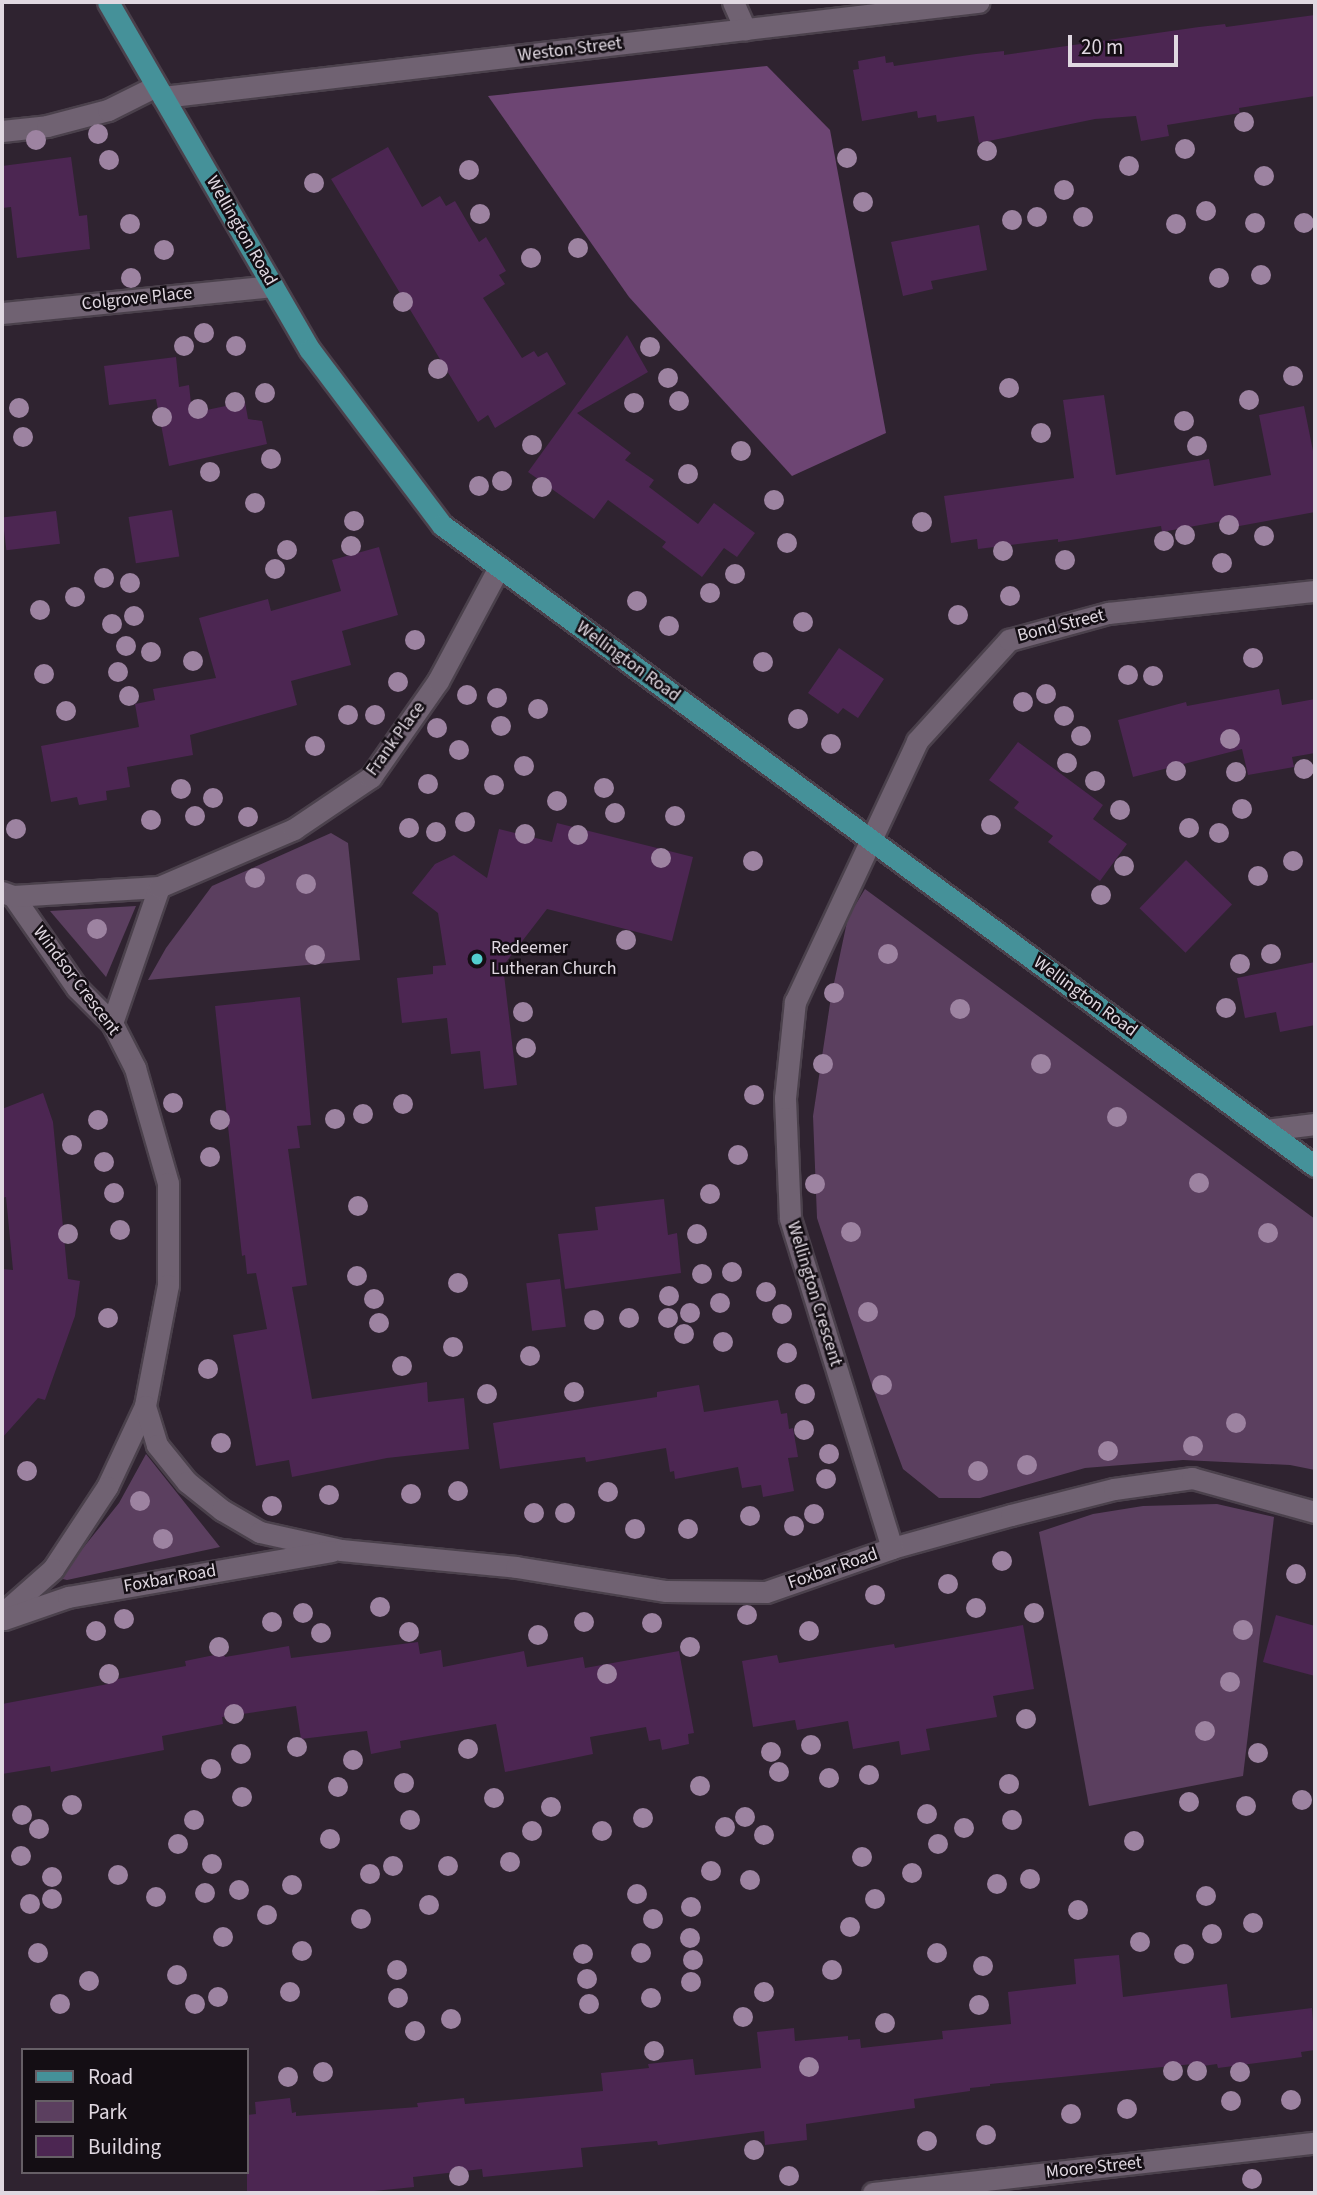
<!DOCTYPE html>
<html>
<head>
<meta charset="utf-8">
<style>
	body { margin:0 }
	#map { position:relative; width:1317px; height:2195px; overflow:hidden; background:#2f2330; font-family:"Source Sans 3",sans-serif }
	div>[style] { position:absolute }
	.green>* { inset:0; background:#5b3f5f }
	.forest>* { inset:0; background:#6d4573 }
	.building>* { inset:0; background:#4c2652; transform-origin:0 0 }
	.roads { filter:drop-shadow(2px 0 #4b414c) drop-shadow(-2px 0 #4b414c) drop-shadow(0 2px #4b414c) drop-shadow(0 -2px #4b414c) }
	.minor>* { height:21px; margin:-10.5px; padding:0 10.5px; transform-origin:10.5px; border-radius:10.5px; background:#706272 }
	.major>* { height:21px; margin:-10.5px; padding:0 10.5px; transform-origin:10.5px; border-radius:10.5px; background:#459199 }
	.trees>* { width:20px; height:20px; margin:-10px; border-radius:50%; background:#9d83a1 }
	.dots>* { width:19px; height:19px; translate:-50% -50%; box-sizing:border-box; border:4px solid #140e14; border-radius:50% }
	span { translate:-50% -50%; white-space:nowrap; text-align:center; line-height:1.15; -webkit-text-stroke:5px #140e14; paint-order:stroke }
	.street-label { font-size:18px; color:#e0d8e1 }
	.poi-label { font-size:18px; color:#e0d8e1 }
	.left { translate:0 -50%; text-align:left }
	.frame { position:absolute; inset:0; border:4px solid #e0d8e1; pointer-events:none }
	.legend { position:absolute; left:21px; top:2048px; width:228px; height:126px; box-sizing:border-box; background:#140e14; border:2px solid #665f66; margin:0; padding:9px 12px; list-style:none; font-size:21px; color:#e0d8e1 }
	.legend li { display:flex; align-items:center; gap:14px; height:35px }
	.legend b { width:35px; border:2px solid #665f66 }
	.scale { position:absolute; left:1068px; top:35px; width:110px; height:32px; box-sizing:border-box; border:4px solid #e0d8e1; border-top:0; padding-left:9px; font-size:21px; line-height:24px; white-space:nowrap; color:#e0d8e1; -webkit-text-stroke:5px #140e14; paint-order:stroke }
</style>
</head>
<body>
<div id="map">
	<div class="green">
		<i style="clip-path:polygon(331px 833px,348px 843px,360px 960px,148px 980px,166px 948px,212px 886px)"></i>
		<i style="clip-path:polygon(865px 889px,1315px 1219px,1315px 1470px,1290px 1465px,1183px 1460px,1085px 1468px,980px 1498px,939px 1498px,903px 1469px,872px 1386px,817px 1218px,813px 1116px,831px 997px,848px 917px)"></i>
		<i style="clip-path:polygon(136px 906px,106px 977px,50px 911px)"></i>
		<i style="clip-path:polygon(146px 1454px,220px 1547px,67px 1580px,59px 1578px,119px 1503px)"></i>
		<i style="clip-path:polygon(1217px 1504px,1274px 1517px,1243px 1776px,1089px 1806px,1039px 1532px,1093px 1514px,1143px 1506px)"></i>
	</div>
	<div class="forest">
		<i style="clip-path:polygon(767px 66px,830px 130px,886px 433px,792px 476px,629px 297px,488px 96px)"></i>
	</div>
	<div class="building">
		<i style="clip-path:polygon(1315px 15px,1315px 96px,1239px 108px,1240px 113px,1167px 125px,1169px 136px,1141px 141px,1136px 116px,1095px 119px,979px 143px,974px 116px,937px 122px,936px 115px,918px 118px,917px 111px,862px 121px,853px 70px,859px 69px,858px 61px,885px 56px,886px 63px,893px 62px,894px 66px,976px 54px,1004px 51px,1004px 55px,1199px 27px,1225px 24px,1226px 27px)"></i>
		<i style="clip-path:polygon(388px 147px,422px 207px,440px 196px,446px 206px,455px 201px,479px 242px,486px 237px,506px 271px,499px 275px,505px 284px,483px 298px,522px 358px,534px 351px,538px 357px,547px 352px,566px 384px,495px 428px,488px 415px,478px 422px,331px 179px)"></i>
		<i style="clip-path:polygon(71px 157px,79px 216px,87px 215px,90px 249px,17px 258px,11px 207px,2px 208px,2px 166px)"></i>
		<i style="clip-path:polygon(979px 225px,987px 270px,931px 281px,933px 289px,903px 296px,891px 242px)"></i>
		<i style="clip-path:polygon(627px 335px,648px 372px,577px 413px,631px 453px,625px 460px,654px 480px,649px 487px,698px 524px,714px 503px,755px 533px,737px 557px,724px 548px,702px 577px,662px 547px,666px 542px,608px 500px,594px 519px,528px 472px)"></i>
		<i style="clip-path:polygon(176px 357px,179px 387px,189px 385px,192px 413px,245px 402px,248px 419px,262px 421px,267px 444px,169px 466px,156px 399px,109px 405px,104px 366px)"></i>
		<i style="clip-path:polygon(1104px 395px,1116px 475px,1209px 459px,1214px 486px,1271px 475px,1259px 415px,1304px 406px,1315px 461px,1315px 512px,1234px 527px,1233px 519px,1162px 532px,1161px 526px,1058px 542px,1058px 539px,978px 549px,977px 539px,951px 543px,944px 496px,1074px 478px,1063px 400px)"></i>
		<i style="left:172px;top:510px;width:47px;height:44px;rotate:81deg"></i>
		<i style="left:56px;top:511px;width:33px;height:54px;rotate:83deg"></i>
		<i style="clip-path:polygon(379px 547px,398px 615px,342px 631px,351px 665px,291px 681px,297px 705px,190px 735px,193px 755px,127px 767px,130px 787px,106px 791px,107px 800px,79px 805px,77px 797px,51px 802px,41px 746px,139px 727px,135px 704px,155px 700px,153px 689px,216px 678px,199px 618px,268px 599px,271px 611px,341px 591px,332px 560px)"></i>
		<i style="clip-path:polygon(839px 648px,884px 679px,858px 718px,843px 708px,838px 714px,808px 693px)"></i>
		<i style="clip-path:polygon(1279px 689px,1282px 705px,1315px 699px,1315px 753px,1292px 757px,1294px 767px,1248px 775px,1242px 749px,1133px 777px,1118px 720px,1186px 702px,1187px 706px)"></i>
		<i style="clip-path:polygon(1018px 742px,1103px 805px,1093px 819px,1127px 844px,1100px 881px,1048px 842px,1053px 836px,1014px 808px,1019px 802px,989px 780px)"></i>
		<i style="clip-path:polygon(557px 823px,693px 857px,672px 941px,547px 909px,503px 966px,517px 1085px,484px 1089px,480px 1051px,451px 1054px,447px 1018px,402px 1023px,397px 978px,433px 974px,433px 966px,446px 965px,438px 913px,412px 893px,435px 864px,454px 855px,487px 878px,499px 829px,552px 842px)"></i>
		<i style="left:1186px;top:860px;width:64px;height:67px;rotate:44deg"></i>
		<i style="clip-path:polygon(1315px 962px,1315px 1025px,1280px 1032px,1276px 1012px,1245px 1018px,1237px 978px)"></i>
		<i style="clip-path:polygon(300px 997px,311px 1125px,297px 1126px,300px 1148px,288px 1149px,307px 1285px,292px 1287px,312px 1399px,427px 1382px,428px 1402px,464px 1398px,469px 1449px,387px 1458px,292px 1477px,289px 1460px,256px 1466px,233px 1335px,267px 1329px,256px 1273px,247px 1274px,245px 1255px,242px 1256px,215px 1006px)"></i>
		<i style="clip-path:polygon(43px 1093px,53px 1122px,68px 1279px,80px 1281px,75px 1316px,45px 1400px,38px 1398px,2px 1438px,2px 1269px,13px 1270px,6px 1197px,2px 1198px,2px 1109px)"></i>
		<i style="clip-path:polygon(664px 1199px,668px 1235px,677px 1233px,681px 1273px,565px 1289px,558px 1234px,598px 1230px,595px 1207px)"></i>
		<i style="left:560px;top:1279px;width:48px;height:34px;rotate:83deg"></i>
		<i style="clip-path:polygon(699px 1385px,704px 1412px,778px 1400px,781px 1414px,787px 1413px,789px 1429px,793px 1428px,798px 1457px,788px 1458px,794px 1491px,763px 1497px,761px 1485px,742px 1488px,738px 1467px,675px 1479px,674px 1471px,670px 1472px,666px 1448px,586px 1462px,585px 1457px,500px 1469px,493px 1423px,657px 1397px,657px 1392px)"></i>
		<i style="clip-path:polygon(1276px 1615px,1315px 1626px,1315px 1676px,1263px 1662px)"></i>
		<i style="clip-path:polygon(1023px 1625px,1034px 1689px,993px 1696px,997px 1717px,926px 1729px,930px 1750px,901px 1755px,899px 1741px,853px 1749px,848px 1721px,797px 1730px,795px 1720px,753px 1727px,742px 1661px,777px 1655px,779px 1663px,894px 1644px,895px 1648px)"></i>
		<i style="clip-path:polygon(418px 1642px,420px 1654px,441px 1650px,443px 1667px,524px 1651px,527px 1667px,583px 1657px,585px 1668px,679px 1651px,694px 1733px,688px 1734px,689px 1744px,662px 1750px,660px 1739px,649px 1741px,646px 1727px,590px 1737px,593px 1754px,505px 1772px,496px 1724px,400px 1741px,401px 1748px,371px 1754px,367px 1731px,301px 1739px,296px 1706px,222px 1717px,223px 1724px,162px 1736px,164px 1750px,51px 1772px,50px 1766px,2px 1774px,2px 1704px,108px 1684px,107px 1681px,186px 1666px,185px 1661px,224px 1653px,225px 1657px,289px 1646px,291px 1658px)"></i>
		<i style="clip-path:polygon(1119px 1955px,1123px 1997px,1227px 1984px,1231px 2018px,1312px 2008px,1315px 2050px,1301px 2052px,1302px 2057px,1218px 2068px,1217px 2064px,1203px 2066px,1203px 2063px,990px 2084px,990px 2086px,970px 2088px,970px 2091px,914px 2099px,915px 2108px,806px 2124px,807px 2140px,765px 2145px,764px 2131px,658px 2145px,657px 2141px,581px 2148px,583px 2167px,483px 2177px,482px 2169px,413px 2177px,414px 2187px,354px 2193px,247px 2193px,247px 2115px,256px 2114px,255px 2102px,290px 2098px,292px 2113px,296px 2112px,296px 2116px,418px 2107px,417px 2103px,464px 2098px,465px 2104px,603px 2091px,601px 2073px,649px 2068px,648px 2064px,693px 2059px,695px 2075px,761px 2068px,757px 2032px,794px 2028px,795px 2041px,848px 2036px,848px 2040px,860px 2039px,861px 2048px,943px 2039px,942px 2031px,1011px 2024px,1008px 1992px,1076px 1984px,1074px 1959px)"></i>
	</div>
	<div class="roads">
		<div class="minor">
			<i style="left:733px;top:2px;width:30px;rotate:66deg"></i>
			<i style="left:163px;top:97px;width:821px;rotate:-6.65deg"></i>
			<i style="left:2px;top:131px;width:45px;rotate:-6.3deg"></i>
			<i style="left:47px;top:126px;width:63px;rotate:-14.7deg"></i>
			<i style="left:108px;top:110px;width:54px;rotate:-26.6deg"></i>
			<i style="left:2px;top:313px;width:272px;rotate:-5.7deg"></i>
			<i style="left:2px;top:892px;width:12px;rotate:20deg"></i>
			<i style="left:13px;top:896px;width:112px;rotate:55.2deg"></i>
			<i style="left:77px;top:988px;width:49px;rotate:45deg"></i>
			<i style="left:112px;top:1023px;width:51px;rotate:62.9deg"></i>
			<i style="left:135px;top:1068px;width:120px;rotate:74deg"></i>
			<i style="left:168px;top:1183px;width:102px;rotate:90deg"></i>
			<i style="left:168px;top:1285px;width:123px;rotate:100.8deg"></i>
			<i style="left:145px;top:1406px;width:89px;rotate:115.1deg"></i>
			<i style="left:107px;top:1487px;width:98px;rotate:123.4deg"></i>
			<i style="left:53px;top:1569px;width:68px;rotate:138.6deg"></i>
			<i style="left:13px;top:896px;width:146px;rotate:-3.5deg"></i>
			<i style="left:112px;top:1023px;width:144px;rotate:-70.9deg"></i>
			<i style="left:159px;top:887px;width:147px;rotate:-23.2deg"></i>
			<i style="left:294px;top:829px;width:93px;rotate:-34deg"></i>
			<i style="left:371px;top:777px;width:117px;rotate:-55.1deg"></i>
			<i style="left:438px;top:681px;width:129px;rotate:-61.8deg"></i>
			<i style="left:1266px;top:1130px;width:49px;rotate:-7deg"></i>
			<i style="left:145px;top:1406px;width:41px;rotate:72.9deg"></i>
			<i style="left:157px;top:1445px;width:48px;rotate:51deg"></i>
			<i style="left:187px;top:1482px;width:45px;rotate:38.7deg"></i>
			<i style="left:222px;top:1510px;width:44px;rotate:30.1deg"></i>
			<i style="left:260px;top:1532px;width:83px;rotate:12.5deg"></i>
			<i style="left:341px;top:1550px;width:176px;rotate:5.5deg"></i>
			<i style="left:516px;top:1567px;width:152px;rotate:9.1deg"></i>
			<i style="left:666px;top:1591px;width:100px;rotate:0.6deg"></i>
			<i style="left:766px;top:1592px;width:133px;rotate:-19.2deg"></i>
			<i style="left:892px;top:1548px;width:123px;rotate:-15.5deg"></i>
			<i style="left:1011px;top:1515px;width:106px;rotate:-14.2deg"></i>
			<i style="left:1114px;top:1489px;width:79px;rotate:-8deg"></i>
			<i style="left:1192px;top:1478px;width:128px;rotate:15.5deg"></i>
			<i style="left:892px;top:1548px;width:345px;rotate:-107.2deg"></i>
			<i style="left:790px;top:1218px;width:120px;rotate:-92.4deg"></i>
			<i style="left:785px;top:1098px;width:97px;rotate:-84.1deg"></i>
			<i style="left:795px;top:1002px;width:288px;rotate:-64.9deg"></i>
			<i style="left:917px;top:741px;width:137px;rotate:-47.7deg"></i>
			<i style="left:1009px;top:640px;width:103px;rotate:-15.3deg"></i>
			<i style="left:1108px;top:613px;width:208px;rotate:-6.1deg"></i>
			<i style="left:4px;top:1619px;width:68px;rotate:-19deg"></i>
			<i style="left:68px;top:1597px;width:267px;rotate:-9.9deg"></i>
			<i style="left:873px;top:2193px;width:445px;rotate:-6.5deg"></i>
		</div>
		<div class="major">
			<i style="left:108px;top:2px;width:402px;rotate:59.9deg"></i>
			<i style="left:310px;top:350px;width:219px;rotate:53deg"></i>
			<i style="left:442px;top:525px;width:1083px;rotate:36.29deg"></i>
		</div>
	</div>
	<div class="trees">
		<i style="left:1244px;top:122px"></i>
		<i style="left:98px;top:134px"></i>
		<i style="left:36px;top:140px"></i>
		<i style="left:1185px;top:149px"></i>
		<i style="left:987px;top:151px"></i>
		<i style="left:847px;top:158px"></i>
		<i style="left:109px;top:160px"></i>
		<i style="left:1129px;top:166px"></i>
		<i style="left:469px;top:170px"></i>
		<i style="left:1264px;top:176px"></i>
		<i style="left:314px;top:183px"></i>
		<i style="left:1064px;top:190px"></i>
		<i style="left:863px;top:202px"></i>
		<i style="left:1206px;top:211px"></i>
		<i style="left:480px;top:214px"></i>
		<i style="left:1037px;top:217px"></i>
		<i style="left:1083px;top:217px"></i>
		<i style="left:1012px;top:220px"></i>
		<i style="left:1255px;top:223px"></i>
		<i style="left:1304px;top:223px"></i>
		<i style="left:130px;top:224px"></i>
		<i style="left:1176px;top:224px"></i>
		<i style="left:578px;top:248px"></i>
		<i style="left:164px;top:250px"></i>
		<i style="left:531px;top:258px"></i>
		<i style="left:1261px;top:275px"></i>
		<i style="left:131px;top:278px"></i>
		<i style="left:1219px;top:278px"></i>
		<i style="left:403px;top:302px"></i>
		<i style="left:204px;top:333px"></i>
		<i style="left:184px;top:346px"></i>
		<i style="left:236px;top:346px"></i>
		<i style="left:650px;top:347px"></i>
		<i style="left:438px;top:369px"></i>
		<i style="left:1293px;top:376px"></i>
		<i style="left:668px;top:378px"></i>
		<i style="left:1009px;top:388px"></i>
		<i style="left:265px;top:393px"></i>
		<i style="left:1249px;top:400px"></i>
		<i style="left:679px;top:401px"></i>
		<i style="left:235px;top:402px"></i>
		<i style="left:634px;top:403px"></i>
		<i style="left:19px;top:408px"></i>
		<i style="left:198px;top:409px"></i>
		<i style="left:162px;top:417px"></i>
		<i style="left:1184px;top:421px"></i>
		<i style="left:1041px;top:433px"></i>
		<i style="left:23px;top:437px"></i>
		<i style="left:532px;top:445px"></i>
		<i style="left:1197px;top:446px"></i>
		<i style="left:741px;top:451px"></i>
		<i style="left:271px;top:459px"></i>
		<i style="left:210px;top:472px"></i>
		<i style="left:688px;top:474px"></i>
		<i style="left:502px;top:481px"></i>
		<i style="left:479px;top:486px"></i>
		<i style="left:542px;top:487px"></i>
		<i style="left:774px;top:500px"></i>
		<i style="left:255px;top:503px"></i>
		<i style="left:354px;top:521px"></i>
		<i style="left:922px;top:522px"></i>
		<i style="left:1229px;top:525px"></i>
		<i style="left:1185px;top:535px"></i>
		<i style="left:1264px;top:536px"></i>
		<i style="left:1164px;top:541px"></i>
		<i style="left:787px;top:543px"></i>
		<i style="left:351px;top:546px"></i>
		<i style="left:287px;top:550px"></i>
		<i style="left:1003px;top:551px"></i>
		<i style="left:1065px;top:560px"></i>
		<i style="left:1222px;top:563px"></i>
		<i style="left:275px;top:569px"></i>
		<i style="left:735px;top:574px"></i>
		<i style="left:104px;top:578px"></i>
		<i style="left:130px;top:583px"></i>
		<i style="left:710px;top:593px"></i>
		<i style="left:1010px;top:596px"></i>
		<i style="left:75px;top:597px"></i>
		<i style="left:637px;top:601px"></i>
		<i style="left:40px;top:610px"></i>
		<i style="left:958px;top:615px"></i>
		<i style="left:134px;top:616px"></i>
		<i style="left:803px;top:622px"></i>
		<i style="left:112px;top:624px"></i>
		<i style="left:669px;top:626px"></i>
		<i style="left:415px;top:640px"></i>
		<i style="left:126px;top:646px"></i>
		<i style="left:151px;top:652px"></i>
		<i style="left:1253px;top:658px"></i>
		<i style="left:193px;top:661px"></i>
		<i style="left:763px;top:662px"></i>
		<i style="left:118px;top:672px"></i>
		<i style="left:44px;top:674px"></i>
		<i style="left:1128px;top:675px"></i>
		<i style="left:1153px;top:676px"></i>
		<i style="left:398px;top:682px"></i>
		<i style="left:1046px;top:694px"></i>
		<i style="left:467px;top:695px"></i>
		<i style="left:129px;top:696px"></i>
		<i style="left:497px;top:698px"></i>
		<i style="left:1023px;top:702px"></i>
		<i style="left:538px;top:709px"></i>
		<i style="left:66px;top:711px"></i>
		<i style="left:348px;top:715px"></i>
		<i style="left:375px;top:715px"></i>
		<i style="left:1064px;top:716px"></i>
		<i style="left:798px;top:719px"></i>
		<i style="left:501px;top:726px"></i>
		<i style="left:437px;top:728px"></i>
		<i style="left:1081px;top:736px"></i>
		<i style="left:1230px;top:739px"></i>
		<i style="left:831px;top:744px"></i>
		<i style="left:315px;top:746px"></i>
		<i style="left:459px;top:750px"></i>
		<i style="left:1067px;top:763px"></i>
		<i style="left:524px;top:766px"></i>
		<i style="left:1304px;top:769px"></i>
		<i style="left:1176px;top:771px"></i>
		<i style="left:1236px;top:772px"></i>
		<i style="left:1095px;top:781px"></i>
		<i style="left:428px;top:784px"></i>
		<i style="left:494px;top:785px"></i>
		<i style="left:604px;top:788px"></i>
		<i style="left:181px;top:789px"></i>
		<i style="left:213px;top:798px"></i>
		<i style="left:557px;top:801px"></i>
		<i style="left:1242px;top:809px"></i>
		<i style="left:1120px;top:810px"></i>
		<i style="left:615px;top:813px"></i>
		<i style="left:195px;top:816px"></i>
		<i style="left:675px;top:816px"></i>
		<i style="left:248px;top:817px"></i>
		<i style="left:151px;top:820px"></i>
		<i style="left:465px;top:822px"></i>
		<i style="left:991px;top:825px"></i>
		<i style="left:409px;top:828px"></i>
		<i style="left:1189px;top:828px"></i>
		<i style="left:16px;top:829px"></i>
		<i style="left:436px;top:832px"></i>
		<i style="left:1219px;top:833px"></i>
		<i style="left:525px;top:834px"></i>
		<i style="left:578px;top:835px"></i>
		<i style="left:661px;top:858px"></i>
		<i style="left:753px;top:861px"></i>
		<i style="left:1293px;top:861px"></i>
		<i style="left:1124px;top:866px"></i>
		<i style="left:1258px;top:876px"></i>
		<i style="left:255px;top:878px"></i>
		<i style="left:306px;top:884px"></i>
		<i style="left:1101px;top:895px"></i>
		<i style="left:97px;top:929px"></i>
		<i style="left:626px;top:940px"></i>
		<i style="left:888px;top:954px"></i>
		<i style="left:1271px;top:954px"></i>
		<i style="left:315px;top:955px"></i>
		<i style="left:1240px;top:964px"></i>
		<i style="left:834px;top:993px"></i>
		<i style="left:1226px;top:1008px"></i>
		<i style="left:960px;top:1009px"></i>
		<i style="left:523px;top:1012px"></i>
		<i style="left:526px;top:1048px"></i>
		<i style="left:823px;top:1064px"></i>
		<i style="left:1041px;top:1064px"></i>
		<i style="left:754px;top:1095px"></i>
		<i style="left:173px;top:1103px"></i>
		<i style="left:403px;top:1104px"></i>
		<i style="left:363px;top:1114px"></i>
		<i style="left:1117px;top:1117px"></i>
		<i style="left:335px;top:1119px"></i>
		<i style="left:98px;top:1120px"></i>
		<i style="left:220px;top:1120px"></i>
		<i style="left:72px;top:1145px"></i>
		<i style="left:738px;top:1155px"></i>
		<i style="left:210px;top:1157px"></i>
		<i style="left:104px;top:1162px"></i>
		<i style="left:1199px;top:1183px"></i>
		<i style="left:815px;top:1184px"></i>
		<i style="left:114px;top:1193px"></i>
		<i style="left:710px;top:1194px"></i>
		<i style="left:358px;top:1206px"></i>
		<i style="left:120px;top:1230px"></i>
		<i style="left:851px;top:1232px"></i>
		<i style="left:1268px;top:1233px"></i>
		<i style="left:68px;top:1234px"></i>
		<i style="left:697px;top:1234px"></i>
		<i style="left:732px;top:1272px"></i>
		<i style="left:702px;top:1274px"></i>
		<i style="left:357px;top:1276px"></i>
		<i style="left:458px;top:1283px"></i>
		<i style="left:766px;top:1292px"></i>
		<i style="left:669px;top:1296px"></i>
		<i style="left:374px;top:1299px"></i>
		<i style="left:720px;top:1303px"></i>
		<i style="left:868px;top:1312px"></i>
		<i style="left:690px;top:1313px"></i>
		<i style="left:782px;top:1314px"></i>
		<i style="left:108px;top:1318px"></i>
		<i style="left:629px;top:1318px"></i>
		<i style="left:668px;top:1318px"></i>
		<i style="left:594px;top:1320px"></i>
		<i style="left:379px;top:1323px"></i>
		<i style="left:684px;top:1334px"></i>
		<i style="left:723px;top:1342px"></i>
		<i style="left:453px;top:1347px"></i>
		<i style="left:787px;top:1353px"></i>
		<i style="left:530px;top:1356px"></i>
		<i style="left:402px;top:1366px"></i>
		<i style="left:208px;top:1369px"></i>
		<i style="left:882px;top:1385px"></i>
		<i style="left:574px;top:1392px"></i>
		<i style="left:487px;top:1394px"></i>
		<i style="left:805px;top:1394px"></i>
		<i style="left:1236px;top:1423px"></i>
		<i style="left:804px;top:1430px"></i>
		<i style="left:221px;top:1443px"></i>
		<i style="left:1193px;top:1446px"></i>
		<i style="left:1108px;top:1451px"></i>
		<i style="left:829px;top:1454px"></i>
		<i style="left:1027px;top:1465px"></i>
		<i style="left:27px;top:1471px"></i>
		<i style="left:978px;top:1471px"></i>
		<i style="left:826px;top:1479px"></i>
		<i style="left:458px;top:1491px"></i>
		<i style="left:608px;top:1492px"></i>
		<i style="left:411px;top:1494px"></i>
		<i style="left:329px;top:1495px"></i>
		<i style="left:140px;top:1501px"></i>
		<i style="left:272px;top:1506px"></i>
		<i style="left:534px;top:1513px"></i>
		<i style="left:565px;top:1513px"></i>
		<i style="left:814px;top:1514px"></i>
		<i style="left:750px;top:1516px"></i>
		<i style="left:794px;top:1526px"></i>
		<i style="left:635px;top:1529px"></i>
		<i style="left:688px;top:1529px"></i>
		<i style="left:163px;top:1539px"></i>
		<i style="left:1002px;top:1561px"></i>
		<i style="left:1296px;top:1574px"></i>
		<i style="left:948px;top:1584px"></i>
		<i style="left:875px;top:1595px"></i>
		<i style="left:380px;top:1607px"></i>
		<i style="left:976px;top:1608px"></i>
		<i style="left:303px;top:1613px"></i>
		<i style="left:1034px;top:1613px"></i>
		<i style="left:747px;top:1615px"></i>
		<i style="left:124px;top:1619px"></i>
		<i style="left:272px;top:1622px"></i>
		<i style="left:584px;top:1622px"></i>
		<i style="left:652px;top:1623px"></i>
		<i style="left:1243px;top:1630px"></i>
		<i style="left:96px;top:1631px"></i>
		<i style="left:809px;top:1631px"></i>
		<i style="left:409px;top:1632px"></i>
		<i style="left:321px;top:1633px"></i>
		<i style="left:538px;top:1635px"></i>
		<i style="left:219px;top:1647px"></i>
		<i style="left:690px;top:1647px"></i>
		<i style="left:109px;top:1674px"></i>
		<i style="left:607px;top:1674px"></i>
		<i style="left:1230px;top:1682px"></i>
		<i style="left:234px;top:1714px"></i>
		<i style="left:1026px;top:1719px"></i>
		<i style="left:1205px;top:1731px"></i>
		<i style="left:811px;top:1745px"></i>
		<i style="left:297px;top:1747px"></i>
		<i style="left:468px;top:1749px"></i>
		<i style="left:771px;top:1752px"></i>
		<i style="left:1258px;top:1753px"></i>
		<i style="left:241px;top:1754px"></i>
		<i style="left:353px;top:1760px"></i>
		<i style="left:211px;top:1769px"></i>
		<i style="left:779px;top:1772px"></i>
		<i style="left:869px;top:1775px"></i>
		<i style="left:829px;top:1778px"></i>
		<i style="left:404px;top:1783px"></i>
		<i style="left:1009px;top:1784px"></i>
		<i style="left:700px;top:1786px"></i>
		<i style="left:338px;top:1787px"></i>
		<i style="left:242px;top:1797px"></i>
		<i style="left:494px;top:1798px"></i>
		<i style="left:1302px;top:1800px"></i>
		<i style="left:1189px;top:1802px"></i>
		<i style="left:72px;top:1805px"></i>
		<i style="left:1246px;top:1806px"></i>
		<i style="left:551px;top:1807px"></i>
		<i style="left:927px;top:1814px"></i>
		<i style="left:22px;top:1815px"></i>
		<i style="left:745px;top:1817px"></i>
		<i style="left:643px;top:1818px"></i>
		<i style="left:194px;top:1820px"></i>
		<i style="left:410px;top:1820px"></i>
		<i style="left:1012px;top:1820px"></i>
		<i style="left:725px;top:1827px"></i>
		<i style="left:964px;top:1828px"></i>
		<i style="left:39px;top:1829px"></i>
		<i style="left:532px;top:1831px"></i>
		<i style="left:602px;top:1831px"></i>
		<i style="left:764px;top:1835px"></i>
		<i style="left:330px;top:1839px"></i>
		<i style="left:1134px;top:1841px"></i>
		<i style="left:178px;top:1844px"></i>
		<i style="left:938px;top:1844px"></i>
		<i style="left:21px;top:1856px"></i>
		<i style="left:862px;top:1857px"></i>
		<i style="left:510px;top:1862px"></i>
		<i style="left:212px;top:1864px"></i>
		<i style="left:393px;top:1866px"></i>
		<i style="left:448px;top:1866px"></i>
		<i style="left:711px;top:1871px"></i>
		<i style="left:912px;top:1873px"></i>
		<i style="left:370px;top:1874px"></i>
		<i style="left:118px;top:1875px"></i>
		<i style="left:52px;top:1877px"></i>
		<i style="left:1030px;top:1879px"></i>
		<i style="left:750px;top:1880px"></i>
		<i style="left:997px;top:1884px"></i>
		<i style="left:292px;top:1885px"></i>
		<i style="left:239px;top:1890px"></i>
		<i style="left:205px;top:1893px"></i>
		<i style="left:637px;top:1894px"></i>
		<i style="left:1206px;top:1896px"></i>
		<i style="left:156px;top:1897px"></i>
		<i style="left:52px;top:1899px"></i>
		<i style="left:875px;top:1899px"></i>
		<i style="left:30px;top:1904px"></i>
		<i style="left:429px;top:1905px"></i>
		<i style="left:691px;top:1907px"></i>
		<i style="left:1078px;top:1910px"></i>
		<i style="left:267px;top:1915px"></i>
		<i style="left:361px;top:1919px"></i>
		<i style="left:653px;top:1919px"></i>
		<i style="left:1253px;top:1923px"></i>
		<i style="left:850px;top:1927px"></i>
		<i style="left:1212px;top:1934px"></i>
		<i style="left:223px;top:1937px"></i>
		<i style="left:690px;top:1938px"></i>
		<i style="left:1140px;top:1942px"></i>
		<i style="left:302px;top:1951px"></i>
		<i style="left:38px;top:1953px"></i>
		<i style="left:641px;top:1953px"></i>
		<i style="left:937px;top:1953px"></i>
		<i style="left:583px;top:1954px"></i>
		<i style="left:1184px;top:1954px"></i>
		<i style="left:693px;top:1960px"></i>
		<i style="left:983px;top:1966px"></i>
		<i style="left:397px;top:1970px"></i>
		<i style="left:832px;top:1970px"></i>
		<i style="left:177px;top:1975px"></i>
		<i style="left:587px;top:1979px"></i>
		<i style="left:89px;top:1981px"></i>
		<i style="left:691px;top:1982px"></i>
		<i style="left:290px;top:1992px"></i>
		<i style="left:764px;top:1992px"></i>
		<i style="left:218px;top:1997px"></i>
		<i style="left:398px;top:1998px"></i>
		<i style="left:651px;top:1998px"></i>
		<i style="left:60px;top:2004px"></i>
		<i style="left:195px;top:2004px"></i>
		<i style="left:589px;top:2004px"></i>
		<i style="left:979px;top:2005px"></i>
		<i style="left:743px;top:2017px"></i>
		<i style="left:451px;top:2019px"></i>
		<i style="left:885px;top:2023px"></i>
		<i style="left:415px;top:2031px"></i>
		<i style="left:654px;top:2051px"></i>
		<i style="left:809px;top:2067px"></i>
		<i style="left:1173px;top:2071px"></i>
		<i style="left:1197px;top:2071px"></i>
		<i style="left:323px;top:2072px"></i>
		<i style="left:1240px;top:2072px"></i>
		<i style="left:288px;top:2077px"></i>
		<i style="left:1291px;top:2100px"></i>
		<i style="left:1231px;top:2101px"></i>
		<i style="left:1127px;top:2109px"></i>
		<i style="left:1071px;top:2114px"></i>
		<i style="left:986px;top:2135px"></i>
		<i style="left:927px;top:2141px"></i>
		<i style="left:754px;top:2150px"></i>
		<i style="left:459px;top:2176px"></i>
		<i style="left:789px;top:2176px"></i>
		<i style="left:1252px;top:2179px"></i>
	</div>
	<div class="dots">
		<i style="left:477px;top:959px;background:#52cdce"></i>
	</div>
	<div class="street-label">
		<span style="left:570px;top:50px;rotate:-7deg">Weston Street</span>
		<span style="left:241px;top:231px;rotate:60deg">Wellington Road</span>
		<span style="left:137px;top:299px;rotate:-6deg">Colgrove Place</span>
		<span style="left:1061px;top:626px;rotate:-14deg">Bond Street</span>
		<span style="left:628px;top:662px;rotate:36deg">Wellington Road</span>
		<span style="left:396px;top:739px;rotate:-54deg">Frank Place</span>
		<span style="left:76px;top:981px;rotate:53deg">Windsor Crescent</span>
		<span style="left:1085px;top:997px;rotate:36deg">Wellington Road</span>
		<span style="left:814px;top:1294px;rotate:73deg">Wellington Crescent</span>
		<span style="left:833px;top:1569px;rotate:-19deg">Foxbar Road</span>
		<span style="left:170px;top:1579px;rotate:-10deg">Foxbar Road</span>
		<span style="left:1094px;top:2168px;rotate:-6deg">Moore Street</span>
	</div>
	<div class="poi-label">
		<span class="left" style="left:491px;top:959px">Redeemer<br>Lutheran Church</span>
	</div>
	<div class="frame"></div>
	<ul class="legend">
	<li><b style="height:9px;background:#459199"></b>Road</li>
	<li><b style="height:19px;background:#5b3f5f"></b>Park</li>
	<li><b style="height:19px;background:#4c2652"></b>Building</li>
	</ul>
	<div class="scale">20 m</div>
</div>
</body>
</html>
